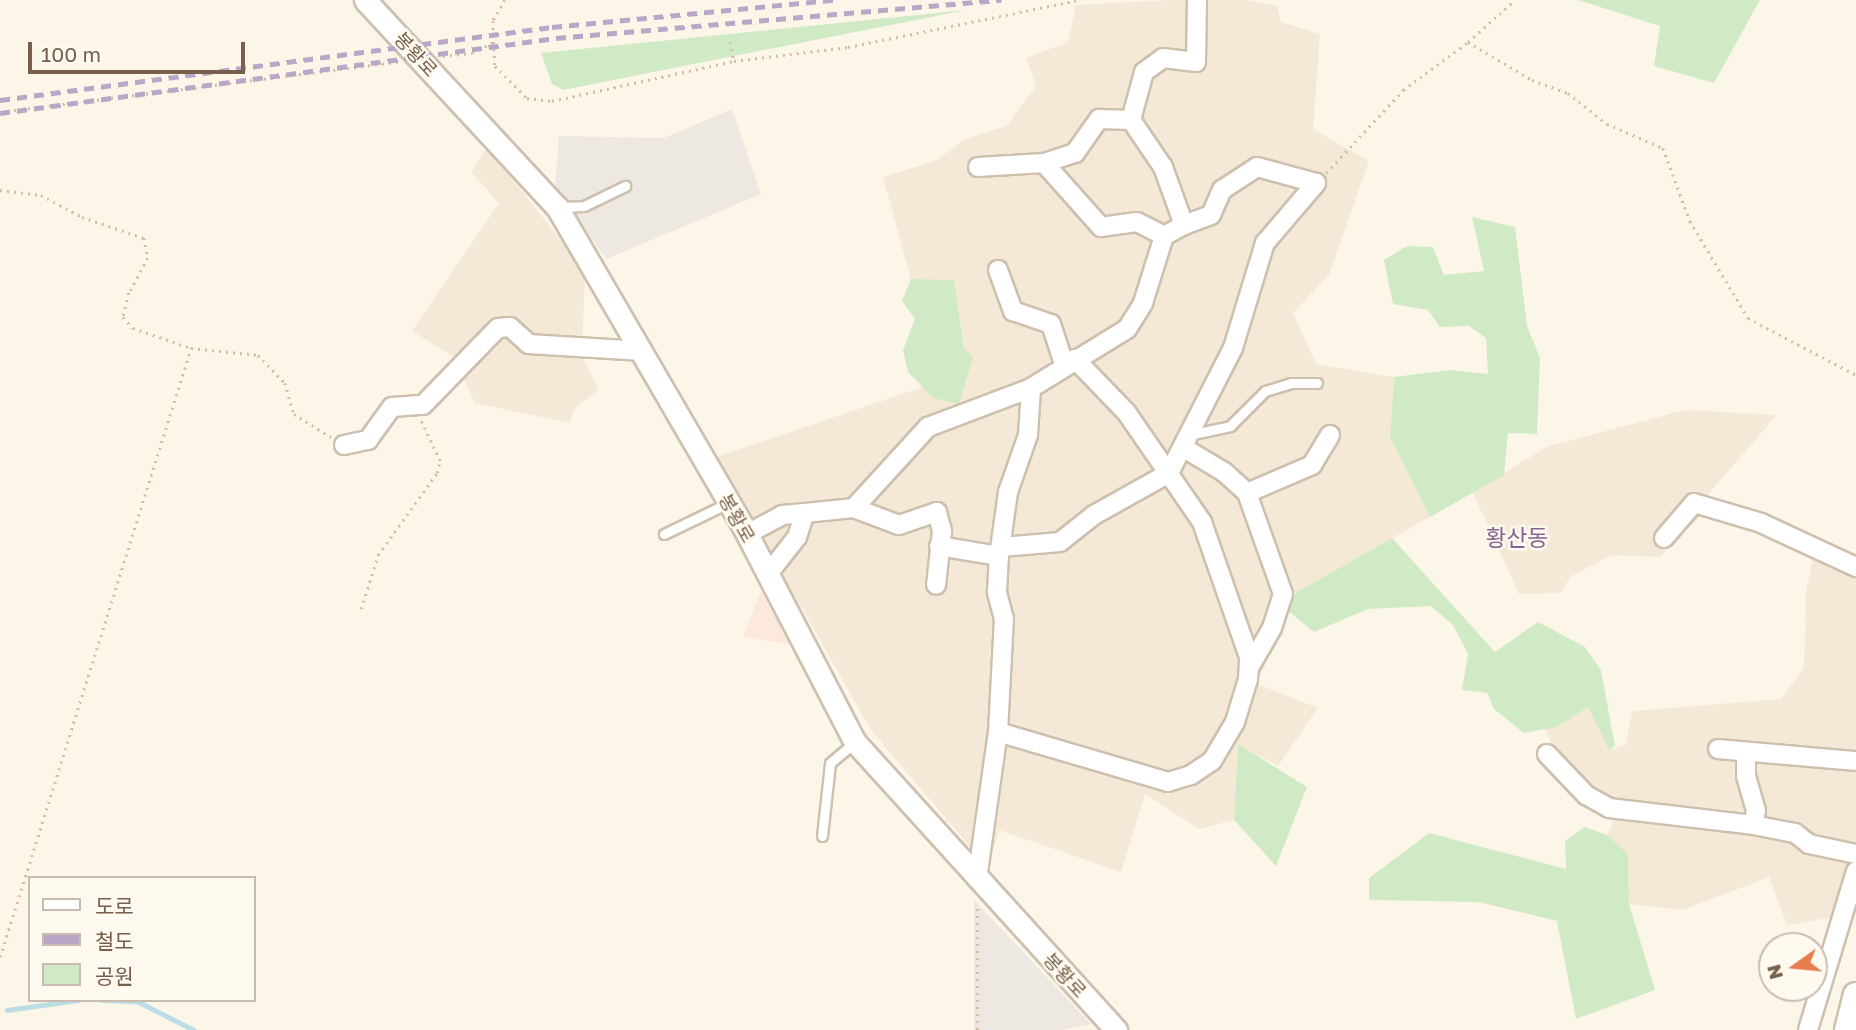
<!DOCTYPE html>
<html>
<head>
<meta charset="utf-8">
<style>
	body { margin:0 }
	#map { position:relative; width:1856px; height:1030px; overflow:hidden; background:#fcf6e8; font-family:"Golos Text","Noto Sans KR",sans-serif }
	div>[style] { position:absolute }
	.residential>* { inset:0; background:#f4e9d6 }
	.commercial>* { inset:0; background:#fce9dc }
	.industrial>* { inset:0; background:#ede8e1 }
	.green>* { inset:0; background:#d1eac6 }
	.stream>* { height:4.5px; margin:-2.25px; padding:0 2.25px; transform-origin:2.25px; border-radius:2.25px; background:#bcdce6 }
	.path>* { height:2.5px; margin-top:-1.25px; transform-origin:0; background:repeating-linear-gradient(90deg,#d7bca2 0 2px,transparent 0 7px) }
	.roads { filter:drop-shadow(2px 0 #cebfae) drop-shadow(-2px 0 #cebfae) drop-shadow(0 2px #cebfae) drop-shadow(0 -2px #cebfae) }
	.service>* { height:9px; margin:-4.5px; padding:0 4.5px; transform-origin:4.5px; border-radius:4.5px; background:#fff }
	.minor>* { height:18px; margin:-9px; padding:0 9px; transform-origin:9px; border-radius:9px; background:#fff }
	.tertiary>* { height:21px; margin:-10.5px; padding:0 10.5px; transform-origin:10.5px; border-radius:10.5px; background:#fff }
	.secondary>* { height:24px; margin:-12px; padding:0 12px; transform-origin:12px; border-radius:12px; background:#fff }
	.rail>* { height:4.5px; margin-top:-2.25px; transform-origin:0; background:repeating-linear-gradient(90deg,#baa6c7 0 10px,transparent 0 17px) }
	span { translate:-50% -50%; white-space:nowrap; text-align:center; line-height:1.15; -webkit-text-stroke:5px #fffaef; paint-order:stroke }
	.street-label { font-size:19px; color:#775f4c }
	.quarter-label { font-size:23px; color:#876493 }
	.legend { position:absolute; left:28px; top:876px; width:228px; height:126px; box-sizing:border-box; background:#fffaef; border:2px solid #c9bcae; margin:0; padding:9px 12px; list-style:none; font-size:21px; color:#775f4c }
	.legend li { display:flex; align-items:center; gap:14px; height:35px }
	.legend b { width:35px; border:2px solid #c9bcae }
	.north { position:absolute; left:1758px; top:932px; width:70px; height:70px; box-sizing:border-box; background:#fffaef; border:2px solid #c9bcae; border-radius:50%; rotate:255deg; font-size:19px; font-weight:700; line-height:28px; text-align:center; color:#775f4c }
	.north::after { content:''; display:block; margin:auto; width:24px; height:32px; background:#e57e4f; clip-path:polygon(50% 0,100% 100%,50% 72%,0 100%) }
	.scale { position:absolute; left:28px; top:42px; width:217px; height:32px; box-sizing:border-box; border:4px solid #775f4c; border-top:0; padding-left:9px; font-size:21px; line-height:24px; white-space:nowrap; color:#775f4c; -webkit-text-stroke:5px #fffaef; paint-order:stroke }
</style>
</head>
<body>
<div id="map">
	<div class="residential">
		<i style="clip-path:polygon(1170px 0,1245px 0,1277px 6px,1281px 22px,1320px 34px,1313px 129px,1369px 161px,1329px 275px,1293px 313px,1316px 364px,1394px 377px,1390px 437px,1430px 517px,1295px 593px,1257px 684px,1318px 708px,1278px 766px,1238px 745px,1234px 820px,1199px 829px,1145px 794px,1121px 872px,999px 830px,988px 868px,871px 730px,716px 457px,923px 387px,933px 398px,964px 348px,954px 281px,911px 279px,883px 177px,935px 161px,965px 139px,1006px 126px,1036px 86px,1026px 58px,1068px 42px,1076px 5px)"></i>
		<i style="clip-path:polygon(487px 147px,585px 271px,582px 356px,599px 390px,575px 408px,570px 423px,475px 403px,454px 357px,412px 331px,499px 203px,471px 172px)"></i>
		<i style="clip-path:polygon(1685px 410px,1777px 415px,1704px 499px,1699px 517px,1660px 557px,1612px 555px,1570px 577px,1561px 593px,1519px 594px,1473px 493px,1546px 447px)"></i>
		<i style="clip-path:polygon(1813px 558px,1856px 574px,1856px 854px,1834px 917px,1787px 925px,1769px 877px,1683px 910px,1629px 904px,1628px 854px,1607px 835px,1616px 816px,1568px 793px,1576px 771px,1558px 757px,1545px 729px,1557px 727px,1588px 706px,1610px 750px,1626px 745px,1632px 711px,1781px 699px,1804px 668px,1806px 592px)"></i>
	</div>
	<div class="commercial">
		<i style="clip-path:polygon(761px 590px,789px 644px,743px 637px)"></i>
	</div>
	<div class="industrial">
		<i style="clip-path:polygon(732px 109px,761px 194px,606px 259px,555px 186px,559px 136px,664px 138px)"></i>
		<i style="clip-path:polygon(974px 900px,1091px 1024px,1062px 1030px,974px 1030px)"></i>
	</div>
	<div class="green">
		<i style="clip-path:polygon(1578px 0,1760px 0,1714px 83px,1654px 66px,1660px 26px)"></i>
		<i style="clip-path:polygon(966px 10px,563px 90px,552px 84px,541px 53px)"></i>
		<i style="clip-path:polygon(1472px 217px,1515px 227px,1527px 326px,1540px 358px,1537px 434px,1508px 433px,1504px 475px,1430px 517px,1390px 437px,1394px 377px,1451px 370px,1488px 374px,1486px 338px,1469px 326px,1440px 327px,1428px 310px,1393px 304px,1384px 260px,1407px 246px,1433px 247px,1444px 275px,1484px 271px)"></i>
		<i style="clip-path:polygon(911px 279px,954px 280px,964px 348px,973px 357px,959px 404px,933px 398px,908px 372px,903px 350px,915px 319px,902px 301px)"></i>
		<i style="clip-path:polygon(1392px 538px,1495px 652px,1538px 622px,1585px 647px,1601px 670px,1615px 746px,1609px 750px,1588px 707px,1557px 727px,1524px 733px,1494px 709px,1487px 693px,1462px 690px,1468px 654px,1453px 625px,1431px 606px,1368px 609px,1314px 632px,1287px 610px,1295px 593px)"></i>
		<i style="clip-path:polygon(1238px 744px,1307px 787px,1276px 866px,1234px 820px)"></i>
		<i style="clip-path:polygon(1585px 827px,1607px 835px,1628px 854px,1629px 904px,1655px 990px,1576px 1019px,1557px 921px,1479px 902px,1369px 900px,1369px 878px,1429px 833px,1566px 869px,1565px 841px)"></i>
	</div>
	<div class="stream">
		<i style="left:102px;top:1000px;width:35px;rotate:2deg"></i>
		<i style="left:137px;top:1001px;width:64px;rotate:27deg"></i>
		<i style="left:7px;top:1010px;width:73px;rotate:-7.9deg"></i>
	</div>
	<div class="path">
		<i style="left:505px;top:0;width:24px;rotate:120deg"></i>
		<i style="left:493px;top:21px;width:45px;rotate:87.5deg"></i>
		<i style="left:495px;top:66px;width:45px;rotate:45deg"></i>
		<i style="left:527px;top:98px;width:25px;rotate:7deg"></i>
		<i style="left:552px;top:101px;width:186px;rotate:-12.4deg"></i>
		<i style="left:734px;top:61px;width:115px;rotate:-7deg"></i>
		<i style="left:848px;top:47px;width:237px;rotate:-11.5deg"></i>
		<i style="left:730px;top:42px;width:19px;rotate:78deg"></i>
		<i style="left:1468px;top:42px;width:74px;rotate:30.7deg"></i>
		<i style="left:1532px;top:80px;width:38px;rotate:20deg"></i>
		<i style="left:1568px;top:93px;width:50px;rotate:38.5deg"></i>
		<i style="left:1607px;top:124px;width:61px;rotate:23.2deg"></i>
		<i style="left:1663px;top:148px;width:78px;rotate:69.7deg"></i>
		<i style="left:1690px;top:221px;width:113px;rotate:59.1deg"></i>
		<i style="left:1748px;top:318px;width:122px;rotate:27.8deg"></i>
		<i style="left:443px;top:56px;width:29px;rotate:-6deg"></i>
		<i style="left:472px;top:53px;width:27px;rotate:-27deg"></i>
		<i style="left:0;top:112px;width:401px;rotate:-7.2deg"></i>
		<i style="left:1326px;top:173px;width:113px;rotate:-47.1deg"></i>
		<i style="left:1403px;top:90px;width:81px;rotate:-36.4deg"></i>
		<i style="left:1468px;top:42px;width:63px;rotate:-41.8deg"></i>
		<i style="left:0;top:190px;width:41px;rotate:7deg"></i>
		<i style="left:41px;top:195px;width:47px;rotate:28.2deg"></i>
		<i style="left:82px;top:217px;width:65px;rotate:18.7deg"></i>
		<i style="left:144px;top:238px;width:20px;rotate:79deg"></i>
		<i style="left:148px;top:258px;width:40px;rotate:118deg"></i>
		<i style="left:129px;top:293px;width:25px;rotate:104deg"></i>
		<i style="left:123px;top:317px;width:15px;rotate:48deg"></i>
		<i style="left:133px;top:328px;width:61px;rotate:19deg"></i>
		<i style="left:191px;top:348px;width:67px;rotate:6deg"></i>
		<i style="left:258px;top:355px;width:39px;rotate:46deg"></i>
		<i style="left:285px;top:383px;width:32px;rotate:74deg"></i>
		<i style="left:294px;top:414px;width:44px;rotate:31.9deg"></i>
		<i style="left:361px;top:609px;width:57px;rotate:-72.5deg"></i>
		<i style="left:378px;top:555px;width:101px;rotate:-54.3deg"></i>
		<i style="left:437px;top:473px;width:12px;rotate:-76deg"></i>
		<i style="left:440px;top:461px;width:44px;rotate:-115.4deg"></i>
		<i style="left:0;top:957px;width:638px;rotate:-72.59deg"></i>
		<i style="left:977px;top:1030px;width:126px;rotate:-90deg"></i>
	</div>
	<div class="roads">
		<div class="service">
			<i style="left:559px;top:207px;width:25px;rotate:-2deg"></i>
			<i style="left:584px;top:206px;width:46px;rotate:-26deg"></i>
			<i style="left:1193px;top:434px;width:38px;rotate:-12deg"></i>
			<i style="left:1230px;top:426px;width:49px;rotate:-45deg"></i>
			<i style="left:1265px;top:391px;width:27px;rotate:-17deg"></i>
			<i style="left:1291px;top:383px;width:26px"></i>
			<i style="left:664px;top:534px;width:71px;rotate:-25.8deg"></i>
			<i style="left:822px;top:836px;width:73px;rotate:-83.7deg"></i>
			<i style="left:830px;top:763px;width:33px;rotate:-40deg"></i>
		</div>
		<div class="minor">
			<i style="left:1044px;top:163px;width:33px;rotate:-18deg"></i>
			<i style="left:1075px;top:153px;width:42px;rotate:-54.8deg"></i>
			<i style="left:1099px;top:119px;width:32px;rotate:2deg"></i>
			<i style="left:978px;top:167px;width:66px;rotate:-3.5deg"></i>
			<i style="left:1044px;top:163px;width:86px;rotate:48.3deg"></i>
			<i style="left:1101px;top:227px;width:36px;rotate:-8deg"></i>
			<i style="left:1137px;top:222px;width:30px;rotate:27deg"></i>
			<i style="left:998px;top:270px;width:44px;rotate:69.9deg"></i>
			<i style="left:1013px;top:311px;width:40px;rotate:18.9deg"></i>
			<i style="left:1051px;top:324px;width:45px;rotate:72deg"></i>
			<i style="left:344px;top:445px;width:25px;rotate:-12deg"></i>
			<i style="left:368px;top:440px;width:41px;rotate:-54deg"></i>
			<i style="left:392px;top:407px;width:31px;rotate:-4deg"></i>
			<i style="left:423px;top:405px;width:107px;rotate:-45.8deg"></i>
			<i style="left:498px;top:328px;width:12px;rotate:-5deg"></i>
			<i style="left:510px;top:327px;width:25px;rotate:42deg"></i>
			<i style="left:529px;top:344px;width:113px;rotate:3.5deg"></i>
			<i style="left:1184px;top:448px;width:47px;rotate:31deg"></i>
			<i style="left:1224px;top:472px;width:31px;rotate:42deg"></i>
			<i style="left:1247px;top:493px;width:71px;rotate:-23.3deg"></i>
			<i style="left:1312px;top:465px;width:35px;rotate:-59deg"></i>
			<i style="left:1247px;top:493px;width:107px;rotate:70.4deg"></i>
			<i style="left:1283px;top:594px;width:36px;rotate:108deg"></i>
			<i style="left:1272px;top:628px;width:46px;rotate:119.9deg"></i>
			<i style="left:854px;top:508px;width:48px;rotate:20.7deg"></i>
			<i style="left:899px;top:525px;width:40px;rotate:-18.9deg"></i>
			<i style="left:937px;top:512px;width:20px;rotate:75deg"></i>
			<i style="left:942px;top:531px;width:54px;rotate:96.3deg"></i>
			<i style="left:747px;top:534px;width:40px;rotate:-28deg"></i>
			<i style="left:782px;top:515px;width:23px;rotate:-5deg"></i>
			<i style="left:1664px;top:538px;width:46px;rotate:-49.4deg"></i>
			<i style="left:1694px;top:503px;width:70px;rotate:16.6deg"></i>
			<i style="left:1761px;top:523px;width:105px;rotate:24.9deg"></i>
			<i style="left:939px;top:546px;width:61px;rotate:9.5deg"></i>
			<i style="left:1002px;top:547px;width:58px;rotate:-4.9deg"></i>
			<i style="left:1060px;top:542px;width:43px;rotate:-38.5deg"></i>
			<i style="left:1094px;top:515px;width:86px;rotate:-29.2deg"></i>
			<i style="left:1169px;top:473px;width:140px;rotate:-62.9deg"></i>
			<i style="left:1233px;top:348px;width:110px;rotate:-73.1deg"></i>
			<i style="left:1265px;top:243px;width:79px;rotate:-49.6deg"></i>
			<i style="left:1316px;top:183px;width:61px;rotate:-164.8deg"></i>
			<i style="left:1257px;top:167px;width:42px;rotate:146.7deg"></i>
			<i style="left:1222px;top:190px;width:27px;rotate:114deg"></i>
			<i style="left:1211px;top:215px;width:29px;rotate:160deg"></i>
			<i style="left:768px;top:574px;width:47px;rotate:-51.9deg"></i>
			<i style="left:797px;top:537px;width:25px;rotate:-72deg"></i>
			<i style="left:805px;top:513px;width:49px;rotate:-5.8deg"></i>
			<i style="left:854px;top:508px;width:110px;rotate:-47.6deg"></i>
			<i style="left:928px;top:427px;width:110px;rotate:-20.7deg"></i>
			<i style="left:1031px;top:388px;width:113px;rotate:-31.6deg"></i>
			<i style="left:1127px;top:329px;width:31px;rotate:-58deg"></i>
			<i style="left:1143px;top:303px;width:70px;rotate:-72.6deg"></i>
			<i style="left:1164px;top:236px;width:23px;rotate:-29deg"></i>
			<i style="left:1184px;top:225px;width:62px;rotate:-109.9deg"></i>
			<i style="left:1163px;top:167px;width:57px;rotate:-124.2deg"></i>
			<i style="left:1131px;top:120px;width:50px;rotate:-74.8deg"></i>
			<i style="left:1144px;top:72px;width:24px;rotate:-36deg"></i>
			<i style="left:1163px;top:58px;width:33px;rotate:7deg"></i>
			<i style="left:1196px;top:62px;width:62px;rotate:-89.1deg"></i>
			<i style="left:998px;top:732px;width:177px;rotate:16.4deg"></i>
			<i style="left:1168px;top:782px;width:24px;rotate:-17deg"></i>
			<i style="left:1191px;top:775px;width:25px;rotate:-34deg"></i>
			<i style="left:1212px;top:761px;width:45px;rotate:-59.5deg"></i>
			<i style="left:1235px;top:722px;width:45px;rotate:-73.2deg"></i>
			<i style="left:1248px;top:679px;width:22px;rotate:-87deg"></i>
			<i style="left:1249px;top:657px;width:143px;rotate:-109.2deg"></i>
			<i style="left:1202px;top:522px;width:134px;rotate:-124.6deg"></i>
			<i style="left:1126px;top:412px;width:74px;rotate:-133.9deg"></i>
			<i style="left:1718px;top:749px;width:139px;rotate:5deg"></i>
			<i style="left:1547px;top:754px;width:57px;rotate:46.4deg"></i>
			<i style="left:1586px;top:795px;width:26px;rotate:29deg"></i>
			<i style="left:1609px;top:808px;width:145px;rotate:6.7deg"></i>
			<i style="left:1753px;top:825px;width:43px;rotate:10.8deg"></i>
			<i style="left:1795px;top:833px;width:18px;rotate:38deg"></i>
			<i style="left:1809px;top:844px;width:48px;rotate:12deg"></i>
			<i style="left:1746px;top:754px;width:22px;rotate:90deg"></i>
			<i style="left:1746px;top:776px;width:36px;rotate:74deg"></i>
			<i style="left:1756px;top:811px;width:14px;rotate:102deg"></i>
			<i style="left:977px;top:879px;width:148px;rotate:-81.9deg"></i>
			<i style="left:998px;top:732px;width:113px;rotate:-87deg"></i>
			<i style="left:1004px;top:619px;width:28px;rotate:-105deg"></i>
			<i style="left:997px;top:592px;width:36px;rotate:-87deg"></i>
			<i style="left:999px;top:556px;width:65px;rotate:-82deg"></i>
			<i style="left:1008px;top:492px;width:60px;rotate:-70.7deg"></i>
			<i style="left:1028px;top:435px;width:47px;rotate:-86.3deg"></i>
			<i style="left:1808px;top:1030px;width:166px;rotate:-73.2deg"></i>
		</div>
		<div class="tertiary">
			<i style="left:365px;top:0;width:282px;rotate:47.2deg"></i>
			<i style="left:557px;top:207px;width:378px;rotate:59.8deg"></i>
			<i style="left:747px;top:534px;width:234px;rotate:62.6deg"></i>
			<i style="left:855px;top:742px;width:389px;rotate:47.8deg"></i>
		</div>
		<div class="secondary">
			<i style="left:1847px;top:1030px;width:36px;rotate:-76deg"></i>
		</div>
	</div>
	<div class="rail">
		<i style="left:0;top:100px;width:557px;rotate:-7.53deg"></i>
		<i style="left:552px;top:27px;width:283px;rotate:-5.5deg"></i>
		<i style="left:0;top:113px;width:561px;rotate:-7.68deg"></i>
		<i style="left:556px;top:38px;width:447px;rotate:-4.9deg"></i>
	</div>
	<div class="street-label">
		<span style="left:416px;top:54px;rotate:47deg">봉황로</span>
		<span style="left:737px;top:518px;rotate:60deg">봉황로</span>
		<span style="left:1065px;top:975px;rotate:47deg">봉황로</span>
	</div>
	<div class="quarter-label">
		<span style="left:1517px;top:537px">황산동</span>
	</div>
	<ul class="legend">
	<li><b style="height:9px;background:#fff"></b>도로</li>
	<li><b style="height:9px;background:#baa6c7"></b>철도</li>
	<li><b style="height:19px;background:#d1eac6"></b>공원</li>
	</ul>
	<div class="north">N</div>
	<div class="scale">100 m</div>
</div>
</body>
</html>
